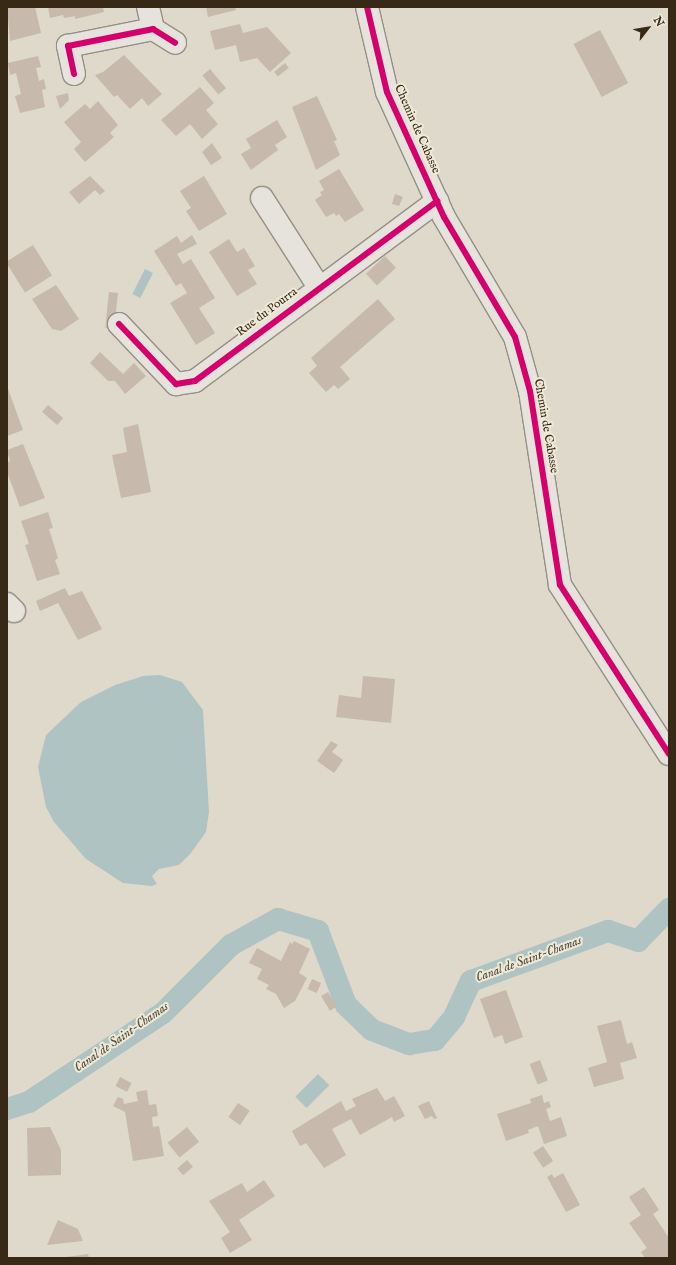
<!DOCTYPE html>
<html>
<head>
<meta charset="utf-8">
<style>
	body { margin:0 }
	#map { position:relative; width:676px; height:1265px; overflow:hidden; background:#ded9cb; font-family:"IM FELL English",serif }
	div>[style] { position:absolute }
	.water>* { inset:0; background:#b0c3c3; transform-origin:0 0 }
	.canal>* { height:22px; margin:-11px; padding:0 11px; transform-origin:11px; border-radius:11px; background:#b0c3c3 }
	.building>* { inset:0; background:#c7b9ab; transform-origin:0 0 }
	.roads { filter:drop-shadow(1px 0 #958f85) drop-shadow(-1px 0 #958f85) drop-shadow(0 1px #958f85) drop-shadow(0 -1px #958f85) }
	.minor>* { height:22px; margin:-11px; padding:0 11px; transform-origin:11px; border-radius:11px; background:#e6e3dc }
	.cycleway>* { height:6px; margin:-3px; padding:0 3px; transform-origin:3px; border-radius:3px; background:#d6006c }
	span { translate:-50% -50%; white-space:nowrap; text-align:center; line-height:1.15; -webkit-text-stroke:4px #efe9d8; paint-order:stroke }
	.street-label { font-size:12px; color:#382816 }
	.water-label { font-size:13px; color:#514c40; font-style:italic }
	.frame { position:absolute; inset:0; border:8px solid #382816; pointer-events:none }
	.north { position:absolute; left:628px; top:8px; width:40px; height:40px; -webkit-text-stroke:3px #efe9d8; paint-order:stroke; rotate:59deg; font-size:11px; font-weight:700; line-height:16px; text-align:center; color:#382816 }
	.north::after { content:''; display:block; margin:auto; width:14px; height:18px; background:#382816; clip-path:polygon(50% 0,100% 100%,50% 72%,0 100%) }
</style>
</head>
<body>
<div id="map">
	<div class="water">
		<i style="left:145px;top:269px;width:9px;height:28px;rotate:27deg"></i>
		<i style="clip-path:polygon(160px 675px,182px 682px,203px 710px,209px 812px,206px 832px,191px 853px,179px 865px,159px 869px,152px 876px,157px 884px,152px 886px,123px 883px,86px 859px,54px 822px,46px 807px,38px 767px,46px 735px,81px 702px,115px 685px,143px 676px)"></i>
		<i style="left:318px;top:1074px;width:16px;height:32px;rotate:45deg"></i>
	</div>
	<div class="canal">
		<i style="left:7px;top:1109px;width:23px;rotate:-18deg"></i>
		<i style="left:29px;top:1102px;width:161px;rotate:-33.6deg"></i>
		<i style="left:163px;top:1013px;width:96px;rotate:-45deg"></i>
		<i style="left:231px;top:945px;width:54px;rotate:-29deg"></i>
		<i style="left:278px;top:919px;width:42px;rotate:16.7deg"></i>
		<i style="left:318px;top:931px;width:79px;rotate:69.3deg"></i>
		<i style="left:346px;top:1005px;width:36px;rotate:44deg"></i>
		<i style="left:372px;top:1030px;width:40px;rotate:21deg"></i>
		<i style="left:409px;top:1044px;width:26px;rotate:-9deg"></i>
		<i style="left:435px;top:1040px;width:30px;rotate:-50deg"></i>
		<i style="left:454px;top:1017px;width:40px;rotate:-65deg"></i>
		<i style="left:471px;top:981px;width:146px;rotate:-20.1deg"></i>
		<i style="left:608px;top:931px;width:32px;rotate:18deg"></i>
		<i style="left:638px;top:941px;width:45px;rotate:-45.9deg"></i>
	</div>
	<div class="building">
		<i style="clip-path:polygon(7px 7px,35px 7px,41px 33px,10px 41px)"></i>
		<i style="clip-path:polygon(48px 7px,103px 7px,104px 12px,75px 19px,75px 16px,64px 18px,63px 15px,50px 18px)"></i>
		<i style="clip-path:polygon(206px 7px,235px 7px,236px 10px,208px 17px)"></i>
		<i style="clip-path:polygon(240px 24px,243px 33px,267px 27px,291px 53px,270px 72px,257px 58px,240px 62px,236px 45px,215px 50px,210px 31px)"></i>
		<i style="left:600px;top:30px;width:60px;height:30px;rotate:62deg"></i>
		<i style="clip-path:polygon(124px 55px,162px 94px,148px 106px,142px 98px,130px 109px,117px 95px,114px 97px,95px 75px,103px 72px)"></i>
		<i style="clip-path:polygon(38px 56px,41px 67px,36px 68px,39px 81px,44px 79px,46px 89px,42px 90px,45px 107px,20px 113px,15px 96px,21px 94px,16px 73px,10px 75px,8px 63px)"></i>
		<i style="left:285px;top:63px;width:6px;height:14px;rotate:51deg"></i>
		<i style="left:210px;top:69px;width:25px;height:10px;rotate:50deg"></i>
		<i style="clip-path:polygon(200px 87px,214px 103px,206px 110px,218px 124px,202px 139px,190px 124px,176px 136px,161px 120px)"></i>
		<i style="clip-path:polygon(68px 93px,69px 100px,60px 109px,56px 96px)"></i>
		<i style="clip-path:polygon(317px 96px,337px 140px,334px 141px,340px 155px,316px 170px,292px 107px)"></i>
		<i style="clip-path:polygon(98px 101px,118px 125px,110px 133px,114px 137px,85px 162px,74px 149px,81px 142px,64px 122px,85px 104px,90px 109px)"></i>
		<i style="clip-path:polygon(277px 120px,287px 137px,275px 145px,278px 150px,251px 170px,241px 154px,251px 148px,246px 139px)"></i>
		<i style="clip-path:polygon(212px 143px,222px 158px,211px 165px,202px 152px)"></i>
		<i style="clip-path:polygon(339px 169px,364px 210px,345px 222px,339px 214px,336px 216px,334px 213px,326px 217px,315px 200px,322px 195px,320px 192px,324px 190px,319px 181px)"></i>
		<i style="clip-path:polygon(90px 176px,105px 191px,100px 195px,95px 190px,79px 204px,69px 192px)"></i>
		<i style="clip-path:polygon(204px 176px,227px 214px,199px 231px,186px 211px,191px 208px,180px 191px)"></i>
		<i style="clip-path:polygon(395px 194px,403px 197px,399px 206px,392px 204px)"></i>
		<i style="clip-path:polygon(192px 235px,197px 244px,177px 254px,183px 264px,191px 259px,215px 298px,199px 308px,215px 333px,196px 345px,170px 303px,187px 293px,181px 283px,176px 286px,154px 251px,177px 236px,181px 243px)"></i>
		<i style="clip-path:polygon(229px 239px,237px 252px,244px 248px,255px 266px,248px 270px,257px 284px,237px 296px,209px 252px)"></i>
		<i style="left:33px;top:245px;width:36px;height:32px;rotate:58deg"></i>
		<i style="left:385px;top:256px;width:16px;height:26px;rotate:47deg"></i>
		<i style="clip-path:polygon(56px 285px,79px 319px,61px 331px,52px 329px,32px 299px)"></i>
		<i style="left:109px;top:292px;width:9px;height:36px;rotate:6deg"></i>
		<i style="clip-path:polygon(378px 299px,395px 319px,340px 367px,350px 379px,338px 389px,334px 385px,326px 392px,309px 373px,317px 366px,311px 358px)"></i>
		<i style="clip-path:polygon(100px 352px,123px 374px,134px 363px,146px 376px,125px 394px,115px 381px,108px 381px,90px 363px)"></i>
		<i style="clip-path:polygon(7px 386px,23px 430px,7px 436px)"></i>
		<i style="left:48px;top:405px;width:20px;height:9px;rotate:41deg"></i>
		<i style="clip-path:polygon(138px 424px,151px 492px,121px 498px,112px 455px,127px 452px,123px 428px)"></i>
		<i style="clip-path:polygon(23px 444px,45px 498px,20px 507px,7px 472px,7px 463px,10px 461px,7px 450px)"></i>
		<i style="clip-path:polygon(48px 512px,53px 528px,49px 529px,58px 558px,55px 560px,60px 574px,37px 581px,25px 545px,29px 544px,21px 521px)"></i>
		<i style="clip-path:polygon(65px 588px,69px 596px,82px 591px,102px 629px,78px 640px,58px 603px,40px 611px,36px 601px)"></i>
		<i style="clip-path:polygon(363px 676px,395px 679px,391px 723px,336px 717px,339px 695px,361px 698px)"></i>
		<i style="clip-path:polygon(331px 741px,338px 745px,332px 752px,343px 760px,334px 773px,317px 761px)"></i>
		<i style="clip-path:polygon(294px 941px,310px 949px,299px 973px,307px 978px,295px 1001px,284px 1008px,276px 994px,266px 989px,269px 985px,257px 979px,262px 969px,249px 963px,257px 948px,281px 961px,290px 942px,292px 944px)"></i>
		<i style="left:312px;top:979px;width:10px;height:11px;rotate:24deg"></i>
		<i style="clip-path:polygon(506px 990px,523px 1037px,505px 1044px,502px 1035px,494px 1038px,480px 999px)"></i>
		<i style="left:328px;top:992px;width:17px;height:8px;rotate:59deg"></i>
		<i style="clip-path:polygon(621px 1020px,627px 1044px,632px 1042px,637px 1058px,620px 1063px,624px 1079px,594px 1087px,588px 1068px,607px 1062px,597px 1026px)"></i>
		<i style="left:540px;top:1060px;width:22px;height:11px;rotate:69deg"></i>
		<i style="left:120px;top:1077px;width:13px;height:10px;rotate:27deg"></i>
		<i style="clip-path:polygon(377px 1088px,385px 1101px,394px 1096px,405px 1116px,394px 1122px,392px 1117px,360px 1135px,351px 1119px,332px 1129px,346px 1155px,324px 1168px,306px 1143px,300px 1146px,292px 1131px,341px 1101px,346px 1111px,356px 1106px,352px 1099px)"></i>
		<i style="clip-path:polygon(147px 1090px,149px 1105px,156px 1104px,158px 1116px,152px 1117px,153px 1127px,159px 1126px,164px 1156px,133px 1161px,125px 1112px,113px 1106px,118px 1097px,123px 1099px,124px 1104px,138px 1101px,136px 1092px)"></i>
		<i style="clip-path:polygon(542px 1095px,544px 1103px,549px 1101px,551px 1107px,546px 1109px,550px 1121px,561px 1117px,567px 1136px,544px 1144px,538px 1126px,528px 1130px,529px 1133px,506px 1141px,497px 1114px,531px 1103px,530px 1099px)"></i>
		<i style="clip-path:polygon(429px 1101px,437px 1118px,434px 1119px,432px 1116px,425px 1119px,418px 1106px)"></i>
		<i style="left:238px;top:1103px;width:14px;height:17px;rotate:34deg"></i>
		<i style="clip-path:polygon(50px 1127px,61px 1150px,61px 1175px,28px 1176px,27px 1128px)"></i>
		<i style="left:187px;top:1127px;width:19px;height:25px;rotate:51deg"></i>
		<i style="left:543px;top:1146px;width:18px;height:12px;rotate:56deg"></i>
		<i style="left:187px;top:1160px;width:9px;height:13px;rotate:49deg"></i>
		<i style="clip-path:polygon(563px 1173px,580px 1205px,566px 1212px,547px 1177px,552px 1174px,554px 1178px)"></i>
		<i style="clip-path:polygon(264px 1180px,275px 1196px,239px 1220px,252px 1240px,230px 1253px,221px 1238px,230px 1232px,209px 1201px,242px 1183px,247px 1192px)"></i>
		<i style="clip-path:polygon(644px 1187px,659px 1210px,653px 1214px,669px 1238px,669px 1258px,645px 1258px,641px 1252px,647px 1248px,629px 1223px,641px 1215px,629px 1197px)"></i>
		<i style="clip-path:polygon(58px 1220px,78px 1229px,83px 1241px,47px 1245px)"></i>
		<i style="clip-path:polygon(88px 1254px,89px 1258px,66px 1258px,66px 1257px)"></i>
	</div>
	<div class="roads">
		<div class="minor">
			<i style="left:148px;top:7px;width:23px;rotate:77deg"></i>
			<i style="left:367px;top:7px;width:87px;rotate:76.8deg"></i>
			<i style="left:387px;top:92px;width:137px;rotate:65.5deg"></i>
			<i style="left:444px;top:217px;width:139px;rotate:59.4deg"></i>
			<i style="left:515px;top:337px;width:56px;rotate:74.5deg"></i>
			<i style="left:530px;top:391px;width:196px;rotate:81.2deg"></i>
			<i style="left:560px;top:585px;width:201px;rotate:57.2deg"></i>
			<i style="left:74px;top:74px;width:29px;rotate:-102deg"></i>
			<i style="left:68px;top:46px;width:87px;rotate:-11.3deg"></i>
			<i style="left:153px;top:29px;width:26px;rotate:32deg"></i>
			<i style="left:262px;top:198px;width:106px;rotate:57.4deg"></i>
			<i style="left:119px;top:324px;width:83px;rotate:46.5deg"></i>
			<i style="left:176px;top:384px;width:19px;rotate:-9deg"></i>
			<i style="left:195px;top:381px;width:302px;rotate:-36.6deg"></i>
			<i style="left:7px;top:604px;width:10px;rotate:45deg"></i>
		</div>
	</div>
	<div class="cycleway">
		<i style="left:367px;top:7px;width:87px;rotate:76.8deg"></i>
		<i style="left:387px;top:92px;width:137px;rotate:65.5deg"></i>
		<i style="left:444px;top:217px;width:139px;rotate:59.4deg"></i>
		<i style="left:515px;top:337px;width:56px;rotate:74.5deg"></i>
		<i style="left:530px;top:391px;width:196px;rotate:81.2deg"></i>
		<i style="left:560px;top:585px;width:201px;rotate:57.2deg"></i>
		<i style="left:74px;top:74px;width:29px;rotate:-102deg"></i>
		<i style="left:68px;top:46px;width:87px;rotate:-11.3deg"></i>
		<i style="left:153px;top:29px;width:26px;rotate:32deg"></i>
		<i style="left:119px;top:324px;width:83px;rotate:46.5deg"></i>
		<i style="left:176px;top:384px;width:19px;rotate:-9deg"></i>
		<i style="left:195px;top:381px;width:302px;rotate:-36.6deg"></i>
	</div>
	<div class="street-label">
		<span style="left:417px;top:129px;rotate:66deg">Chemin de Cabasse</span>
		<span style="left:267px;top:312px;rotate:-37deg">Rue du Pourra</span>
		<span style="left:546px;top:426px;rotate:80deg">Chemin de Cabasse</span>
	</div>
	<div class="water-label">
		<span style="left:529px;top:960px;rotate:-20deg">Canal de Saint-Chamas</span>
		<span style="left:122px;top:1038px;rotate:-35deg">Canal de Saint-Chamas</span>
	</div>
	<div class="frame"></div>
	<div class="north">N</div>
</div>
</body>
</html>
